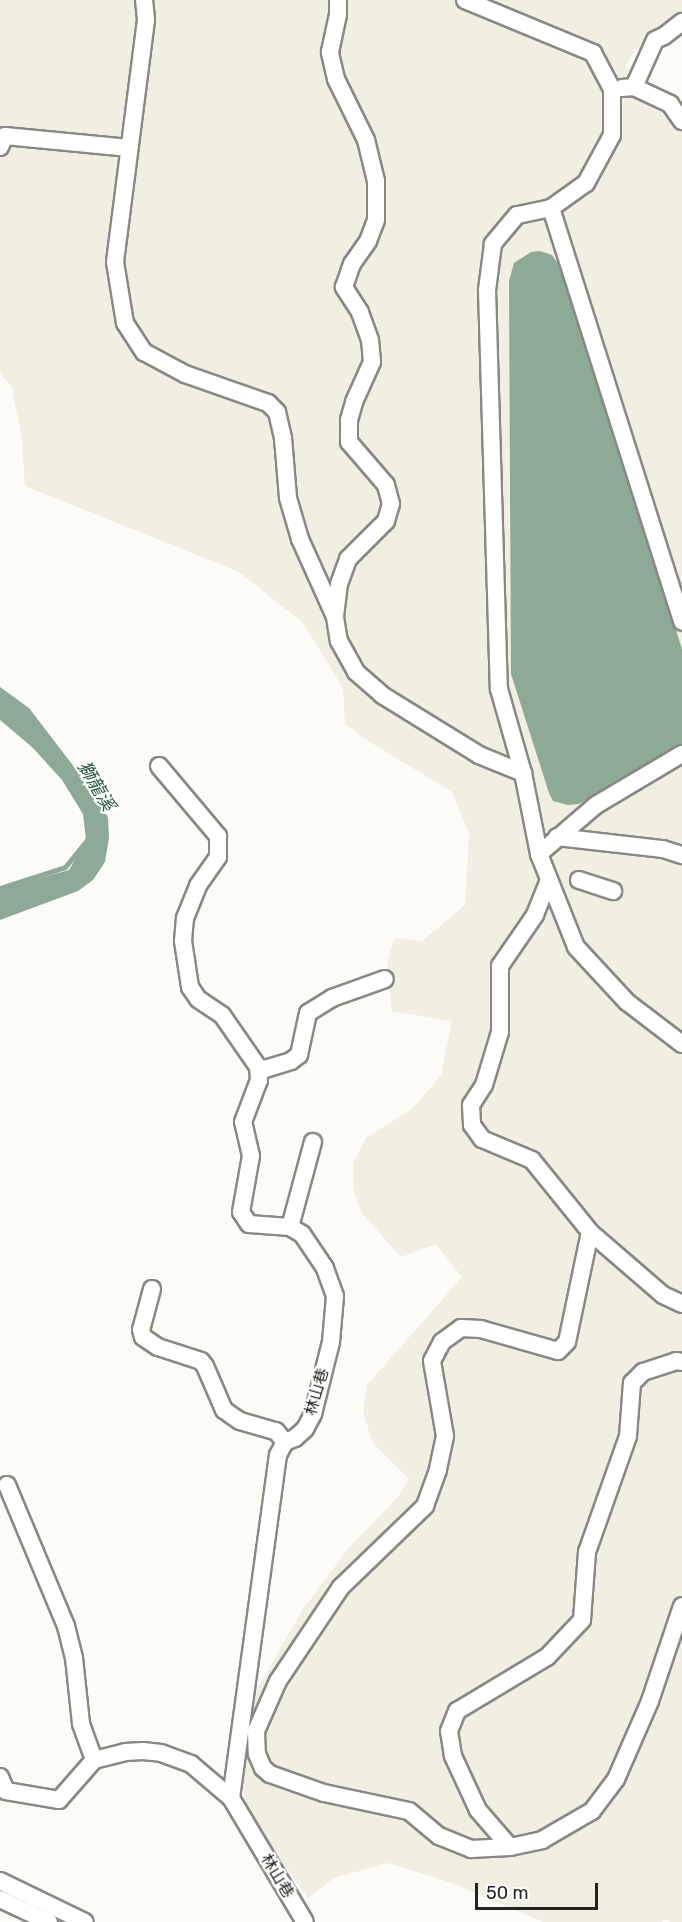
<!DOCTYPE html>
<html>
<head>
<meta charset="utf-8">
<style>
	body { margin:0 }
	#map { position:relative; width:682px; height:1922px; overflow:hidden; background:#fcfbf6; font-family:Rubik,"Noto Sans TC",sans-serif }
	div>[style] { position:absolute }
	.built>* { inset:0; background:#f0efe2 }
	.water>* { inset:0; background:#8daa95 }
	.stream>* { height:5px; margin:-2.5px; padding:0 2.5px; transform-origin:2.5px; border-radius:2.5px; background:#8daa95 }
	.roads { filter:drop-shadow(2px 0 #888884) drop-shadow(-2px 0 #888884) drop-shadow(0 2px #888884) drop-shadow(0 -2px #888884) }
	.minor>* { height:16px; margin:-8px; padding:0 8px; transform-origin:8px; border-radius:8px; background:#fff }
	span { translate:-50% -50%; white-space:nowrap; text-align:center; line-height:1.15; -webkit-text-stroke:4.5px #fff; paint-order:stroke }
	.street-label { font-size:16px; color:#242422 }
	.water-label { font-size:18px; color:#235435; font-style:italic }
	.scale { position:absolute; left:475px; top:1883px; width:123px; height:27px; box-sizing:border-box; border:3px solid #242422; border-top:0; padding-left:8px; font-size:18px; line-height:21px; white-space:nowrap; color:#242422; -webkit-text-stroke:4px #fff; paint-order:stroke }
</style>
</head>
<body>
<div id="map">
	<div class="built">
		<i style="clip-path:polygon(0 0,682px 0,682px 11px,636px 50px,625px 66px,682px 127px,682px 1922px,670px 1922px,666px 1919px,662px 1922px,543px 1922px,449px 1882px,388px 1863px,334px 1878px,308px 1898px,248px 1814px,239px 1767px,249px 1703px,303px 1609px,351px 1545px,397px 1498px,409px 1479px,373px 1443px,363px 1413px,367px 1385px,462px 1277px,436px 1244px,401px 1257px,361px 1212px,354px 1192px,353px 1163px,366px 1138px,413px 1108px,441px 1075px,452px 1021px,392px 1011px,387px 963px,394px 938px,422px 941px,465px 905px,469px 833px,452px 792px,363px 738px,345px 724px,343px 688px,303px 623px,239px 572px,25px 486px,22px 440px,12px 388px,0 373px)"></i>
	</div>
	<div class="water">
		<i style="clip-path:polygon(540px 251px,552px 255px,561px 268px,682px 649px,682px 744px,579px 804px,568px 805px,553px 801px,549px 793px,511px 674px,509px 281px,514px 263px,531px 252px)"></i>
		<i style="clip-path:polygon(0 687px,29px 708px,101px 802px,108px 818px,109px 838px,105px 862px,93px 880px,78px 891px,0 920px,0 889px,69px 870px,86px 840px,83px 814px,62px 780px,33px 748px,0 720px)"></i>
	</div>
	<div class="stream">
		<i style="left:0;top:888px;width:68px;rotate:-17.9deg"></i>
		<i style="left:65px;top:867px;width:35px;rotate:-51deg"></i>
	</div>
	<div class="roads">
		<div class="minor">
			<i style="left:144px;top:0;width:20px;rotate:84deg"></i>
			<i style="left:146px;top:20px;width:244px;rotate:97.3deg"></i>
			<i style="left:115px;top:262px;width:62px;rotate:80.7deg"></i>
			<i style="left:125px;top:323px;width:35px;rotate:57deg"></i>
			<i style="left:144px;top:352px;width:47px;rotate:28.2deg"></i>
			<i style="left:185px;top:374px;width:88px;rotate:19.3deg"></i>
			<i style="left:268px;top:403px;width:13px;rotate:45deg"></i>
			<i style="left:277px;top:412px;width:27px;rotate:77deg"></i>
			<i style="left:283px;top:438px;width:60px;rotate:85.2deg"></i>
			<i style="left:288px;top:498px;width:43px;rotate:73.7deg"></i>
			<i style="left:300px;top:539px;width:85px;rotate:65.8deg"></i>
			<i style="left:335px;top:617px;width:24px;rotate:81deg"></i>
			<i style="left:339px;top:641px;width:35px;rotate:61deg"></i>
			<i style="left:356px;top:672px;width:35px;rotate:41deg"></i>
			<i style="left:382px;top:695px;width:114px;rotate:31.7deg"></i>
			<i style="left:479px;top:755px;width:48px;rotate:22.2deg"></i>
			<i style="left:465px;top:0;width:139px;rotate:22.5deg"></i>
			<i style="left:593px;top:53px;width:41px;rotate:62.2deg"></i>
			<i style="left:612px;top:89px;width:46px;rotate:90deg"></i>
			<i style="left:612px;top:135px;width:55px;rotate:118.4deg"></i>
			<i style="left:586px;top:183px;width:43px;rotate:144.5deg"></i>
			<i style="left:551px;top:208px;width:35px;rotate:168deg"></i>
			<i style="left:517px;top:215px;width:38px;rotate:130deg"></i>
			<i style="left:493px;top:244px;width:46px;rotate:97.4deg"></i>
			<i style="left:487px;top:290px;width:399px;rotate:88.3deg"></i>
			<i style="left:499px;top:689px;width:87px;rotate:74.1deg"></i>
			<i style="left:523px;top:773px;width:83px;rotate:78.8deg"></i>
			<i style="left:539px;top:854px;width:100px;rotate:68.3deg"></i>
			<i style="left:576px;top:947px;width:75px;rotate:47.2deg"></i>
			<i style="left:627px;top:1002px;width:69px;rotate:37.4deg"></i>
			<i style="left:634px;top:87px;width:51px;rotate:-65.9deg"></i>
			<i style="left:655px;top:40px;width:10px;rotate:-24deg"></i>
			<i style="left:664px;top:36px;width:23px;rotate:-38deg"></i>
			<i style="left:622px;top:88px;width:12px;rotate:-5deg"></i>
			<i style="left:634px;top:87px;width:40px;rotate:25deg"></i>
			<i style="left:670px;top:104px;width:21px;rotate:55deg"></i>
			<i style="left:0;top:147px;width:12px;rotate:-66deg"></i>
			<i style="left:5px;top:136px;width:125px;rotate:5.5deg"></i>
			<i style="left:551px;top:208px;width:434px;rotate:72.4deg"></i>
			<i style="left:335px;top:616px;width:32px;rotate:-83deg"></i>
			<i style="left:339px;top:584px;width:27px;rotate:-70deg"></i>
			<i style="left:348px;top:559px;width:54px;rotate:-45deg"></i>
			<i style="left:386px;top:521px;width:18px;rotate:-74deg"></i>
			<i style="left:391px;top:504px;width:20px;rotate:-105deg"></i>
			<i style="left:386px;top:485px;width:57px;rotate:-130.7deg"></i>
			<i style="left:349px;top:442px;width:22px;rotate:-90deg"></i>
			<i style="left:349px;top:420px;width:19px;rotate:-74deg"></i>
			<i style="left:354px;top:402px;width:44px;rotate:-65.8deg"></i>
			<i style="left:372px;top:362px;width:22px;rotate:-95deg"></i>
			<i style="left:370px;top:340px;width:30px;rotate:-110deg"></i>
			<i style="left:360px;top:312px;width:30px;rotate:-123deg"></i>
			<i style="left:344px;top:287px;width:24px;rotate:-71deg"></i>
			<i style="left:352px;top:264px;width:28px;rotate:-55deg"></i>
			<i style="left:368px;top:241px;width:22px;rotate:-69deg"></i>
			<i style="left:376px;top:220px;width:39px;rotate:-90deg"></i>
			<i style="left:376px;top:181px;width:42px;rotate:-103.7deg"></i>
			<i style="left:366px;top:140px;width:68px;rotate:-116.2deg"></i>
			<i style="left:336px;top:79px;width:28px;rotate:-103deg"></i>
			<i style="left:330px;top:52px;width:38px;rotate:-78deg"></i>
			<i style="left:338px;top:15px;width:15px;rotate:-90deg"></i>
			<i style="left:159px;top:766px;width:92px;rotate:49.9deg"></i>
			<i style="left:218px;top:836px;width:21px;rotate:90deg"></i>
			<i style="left:218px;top:857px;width:35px;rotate:125deg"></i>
			<i style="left:198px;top:886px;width:35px;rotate:112deg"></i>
			<i style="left:185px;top:918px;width:23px;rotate:95deg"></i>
			<i style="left:183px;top:941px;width:47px;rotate:81.3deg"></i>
			<i style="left:190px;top:987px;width:14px;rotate:56deg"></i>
			<i style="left:198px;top:999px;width:29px;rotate:34deg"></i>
			<i style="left:222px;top:1015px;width:63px;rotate:55.3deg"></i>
			<i style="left:258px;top:1067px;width:7px;rotate:16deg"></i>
			<i style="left:265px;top:1069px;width:27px;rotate:-17deg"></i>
			<i style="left:291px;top:1061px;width:10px;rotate:-37deg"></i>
			<i style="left:299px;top:1055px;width:43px;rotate:-77.9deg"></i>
			<i style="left:308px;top:1013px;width:28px;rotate:-32deg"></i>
			<i style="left:332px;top:998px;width:56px;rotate:-19.7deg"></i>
			<i style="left:557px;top:837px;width:107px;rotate:6.5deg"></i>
			<i style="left:663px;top:849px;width:20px;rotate:18deg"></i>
			<i style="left:539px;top:854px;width:75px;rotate:-40.7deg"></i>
			<i style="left:596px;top:805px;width:100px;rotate:-30.7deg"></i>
			<i style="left:549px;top:880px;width:38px;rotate:112deg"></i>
			<i style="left:535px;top:915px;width:62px;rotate:124.5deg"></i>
			<i style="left:500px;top:966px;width:66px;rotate:90deg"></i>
			<i style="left:500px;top:1032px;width:55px;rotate:106.8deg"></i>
			<i style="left:484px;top:1085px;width:24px;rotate:123deg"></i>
			<i style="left:471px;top:1105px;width:20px;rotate:87deg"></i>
			<i style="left:472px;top:1125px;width:17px;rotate:54deg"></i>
			<i style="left:482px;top:1139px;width:54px;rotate:22.8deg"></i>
			<i style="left:532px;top:1160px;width:92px;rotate:51.1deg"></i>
			<i style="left:590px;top:1232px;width:96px;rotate:40.8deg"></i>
			<i style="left:663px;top:1295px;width:21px;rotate:25deg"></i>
			<i style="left:579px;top:880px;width:36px;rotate:18deg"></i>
			<i style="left:290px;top:1227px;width:88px;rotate:-74.9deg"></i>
			<i style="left:590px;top:1232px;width:112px;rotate:101.8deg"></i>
			<i style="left:567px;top:1342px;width:13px;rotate:135deg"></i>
			<i style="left:558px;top:1351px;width:80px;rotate:-164.1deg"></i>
			<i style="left:481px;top:1329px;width:20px;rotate:-177deg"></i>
			<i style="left:461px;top:1328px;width:24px;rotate:144deg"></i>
			<i style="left:442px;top:1342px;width:21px;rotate:118deg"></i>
			<i style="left:432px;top:1361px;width:76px;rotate:80.2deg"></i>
			<i style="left:445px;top:1436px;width:35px;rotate:102deg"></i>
			<i style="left:438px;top:1470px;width:38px;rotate:110deg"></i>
			<i style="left:425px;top:1506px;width:117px;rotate:136deg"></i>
			<i style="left:341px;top:1587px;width:113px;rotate:123.8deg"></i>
			<i style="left:278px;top:1681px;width:55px;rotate:113.7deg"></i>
			<i style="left:256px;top:1731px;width:23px;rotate:88deg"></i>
			<i style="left:257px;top:1754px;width:15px;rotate:67deg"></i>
			<i style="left:263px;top:1768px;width:9px;rotate:41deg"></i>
			<i style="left:270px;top:1774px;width:57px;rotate:19.4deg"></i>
			<i style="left:324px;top:1793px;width:87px;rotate:12deg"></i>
			<i style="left:409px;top:1811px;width:39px;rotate:40deg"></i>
			<i style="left:439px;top:1836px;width:35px;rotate:22deg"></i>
			<i style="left:471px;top:1849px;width:39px;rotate:-3deg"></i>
			<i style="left:510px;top:1847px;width:33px;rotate:-12deg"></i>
			<i style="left:542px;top:1840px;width:58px;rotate:-30.1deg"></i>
			<i style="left:592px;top:1811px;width:40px;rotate:-53deg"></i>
			<i style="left:616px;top:1779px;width:85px;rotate:-66.4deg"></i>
			<i style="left:650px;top:1701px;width:100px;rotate:-71.4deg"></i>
			<i style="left:152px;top:1289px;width:42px;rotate:105deg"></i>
			<i style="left:141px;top:1330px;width:7px;rotate:74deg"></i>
			<i style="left:143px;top:1337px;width:18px;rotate:34deg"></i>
			<i style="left:158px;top:1347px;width:45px;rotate:18deg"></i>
			<i style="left:201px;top:1361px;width:6px;rotate:51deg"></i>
			<i style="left:205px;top:1366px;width:48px;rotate:66.6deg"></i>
			<i style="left:224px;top:1410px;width:19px;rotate:35deg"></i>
			<i style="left:240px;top:1421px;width:37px;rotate:16deg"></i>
			<i style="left:276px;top:1431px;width:14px;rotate:51deg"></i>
			<i style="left:7px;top:1485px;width:153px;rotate:67.3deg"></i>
			<i style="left:66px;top:1626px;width:33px;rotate:76deg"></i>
			<i style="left:74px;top:1658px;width:66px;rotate:83.9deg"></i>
			<i style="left:81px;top:1724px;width:38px;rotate:70deg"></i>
			<i style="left:0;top:1777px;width:15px;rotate:67deg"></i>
			<i style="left:6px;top:1791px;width:54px;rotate:9.6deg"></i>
			<i style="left:59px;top:1800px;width:53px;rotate:-48.8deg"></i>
			<i style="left:94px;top:1760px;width:32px;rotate:-14deg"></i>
			<i style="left:125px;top:1752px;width:18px;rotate:-3deg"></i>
			<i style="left:143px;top:1751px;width:18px;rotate:6deg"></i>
			<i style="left:161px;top:1753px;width:32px;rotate:20deg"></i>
			<i style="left:191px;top:1764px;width:52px;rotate:40.4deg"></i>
			<i style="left:231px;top:1798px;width:144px;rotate:59.2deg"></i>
			<i style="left:231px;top:1798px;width:346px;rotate:-82.2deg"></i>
			<i style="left:278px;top:1455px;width:15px;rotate:-62deg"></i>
			<i style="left:285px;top:1442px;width:11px;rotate:-22deg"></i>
			<i style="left:295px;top:1438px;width:13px;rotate:-42deg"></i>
			<i style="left:305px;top:1429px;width:17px;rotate:-62deg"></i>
			<i style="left:313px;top:1414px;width:74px;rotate:-76deg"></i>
			<i style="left:331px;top:1342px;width:46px;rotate:-85deg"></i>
			<i style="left:335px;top:1296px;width:30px;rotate:-110deg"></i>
			<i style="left:325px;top:1268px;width:41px;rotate:-124.1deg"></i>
			<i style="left:302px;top:1234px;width:14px;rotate:-150deg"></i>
			<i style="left:290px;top:1227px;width:41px;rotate:-175.8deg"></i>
			<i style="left:249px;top:1224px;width:14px;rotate:-124deg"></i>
			<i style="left:241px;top:1212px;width:57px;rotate:-79.9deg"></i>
			<i style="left:251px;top:1156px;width:35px;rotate:-103deg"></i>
			<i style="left:243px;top:1122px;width:45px;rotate:-69.1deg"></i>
			<i style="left:259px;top:1080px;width:13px;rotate:-94deg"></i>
			<i style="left:510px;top:1847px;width:49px;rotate:-130.9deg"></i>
			<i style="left:478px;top:1810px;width:60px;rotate:-114.8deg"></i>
			<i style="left:453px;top:1756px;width:25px;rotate:-99deg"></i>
			<i style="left:449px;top:1731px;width:22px;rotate:-68deg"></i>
			<i style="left:457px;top:1711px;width:105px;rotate:-31deg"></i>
			<i style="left:547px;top:1657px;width:51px;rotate:-46.6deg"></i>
			<i style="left:582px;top:1620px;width:68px;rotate:-85.8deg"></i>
			<i style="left:587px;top:1552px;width:123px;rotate:-70.5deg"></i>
			<i style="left:628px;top:1436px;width:53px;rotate:-85.7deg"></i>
			<i style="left:632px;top:1383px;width:16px;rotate:-45deg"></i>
			<i style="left:643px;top:1372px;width:35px;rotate:-18deg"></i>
			<i style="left:676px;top:1361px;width:6px;rotate:9deg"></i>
			<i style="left:0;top:1881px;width:94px;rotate:25.8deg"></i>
			<i style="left:0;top:1899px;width:54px;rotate:25.1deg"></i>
		</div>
	</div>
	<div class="street-label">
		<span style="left:317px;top:1392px;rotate:-74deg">林山巷</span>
		<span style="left:277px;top:1876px;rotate:59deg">林山巷</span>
	</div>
	<div class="water-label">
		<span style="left:96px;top:786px;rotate:59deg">獅龍溪</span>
	</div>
	<div class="scale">50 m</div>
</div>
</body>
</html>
